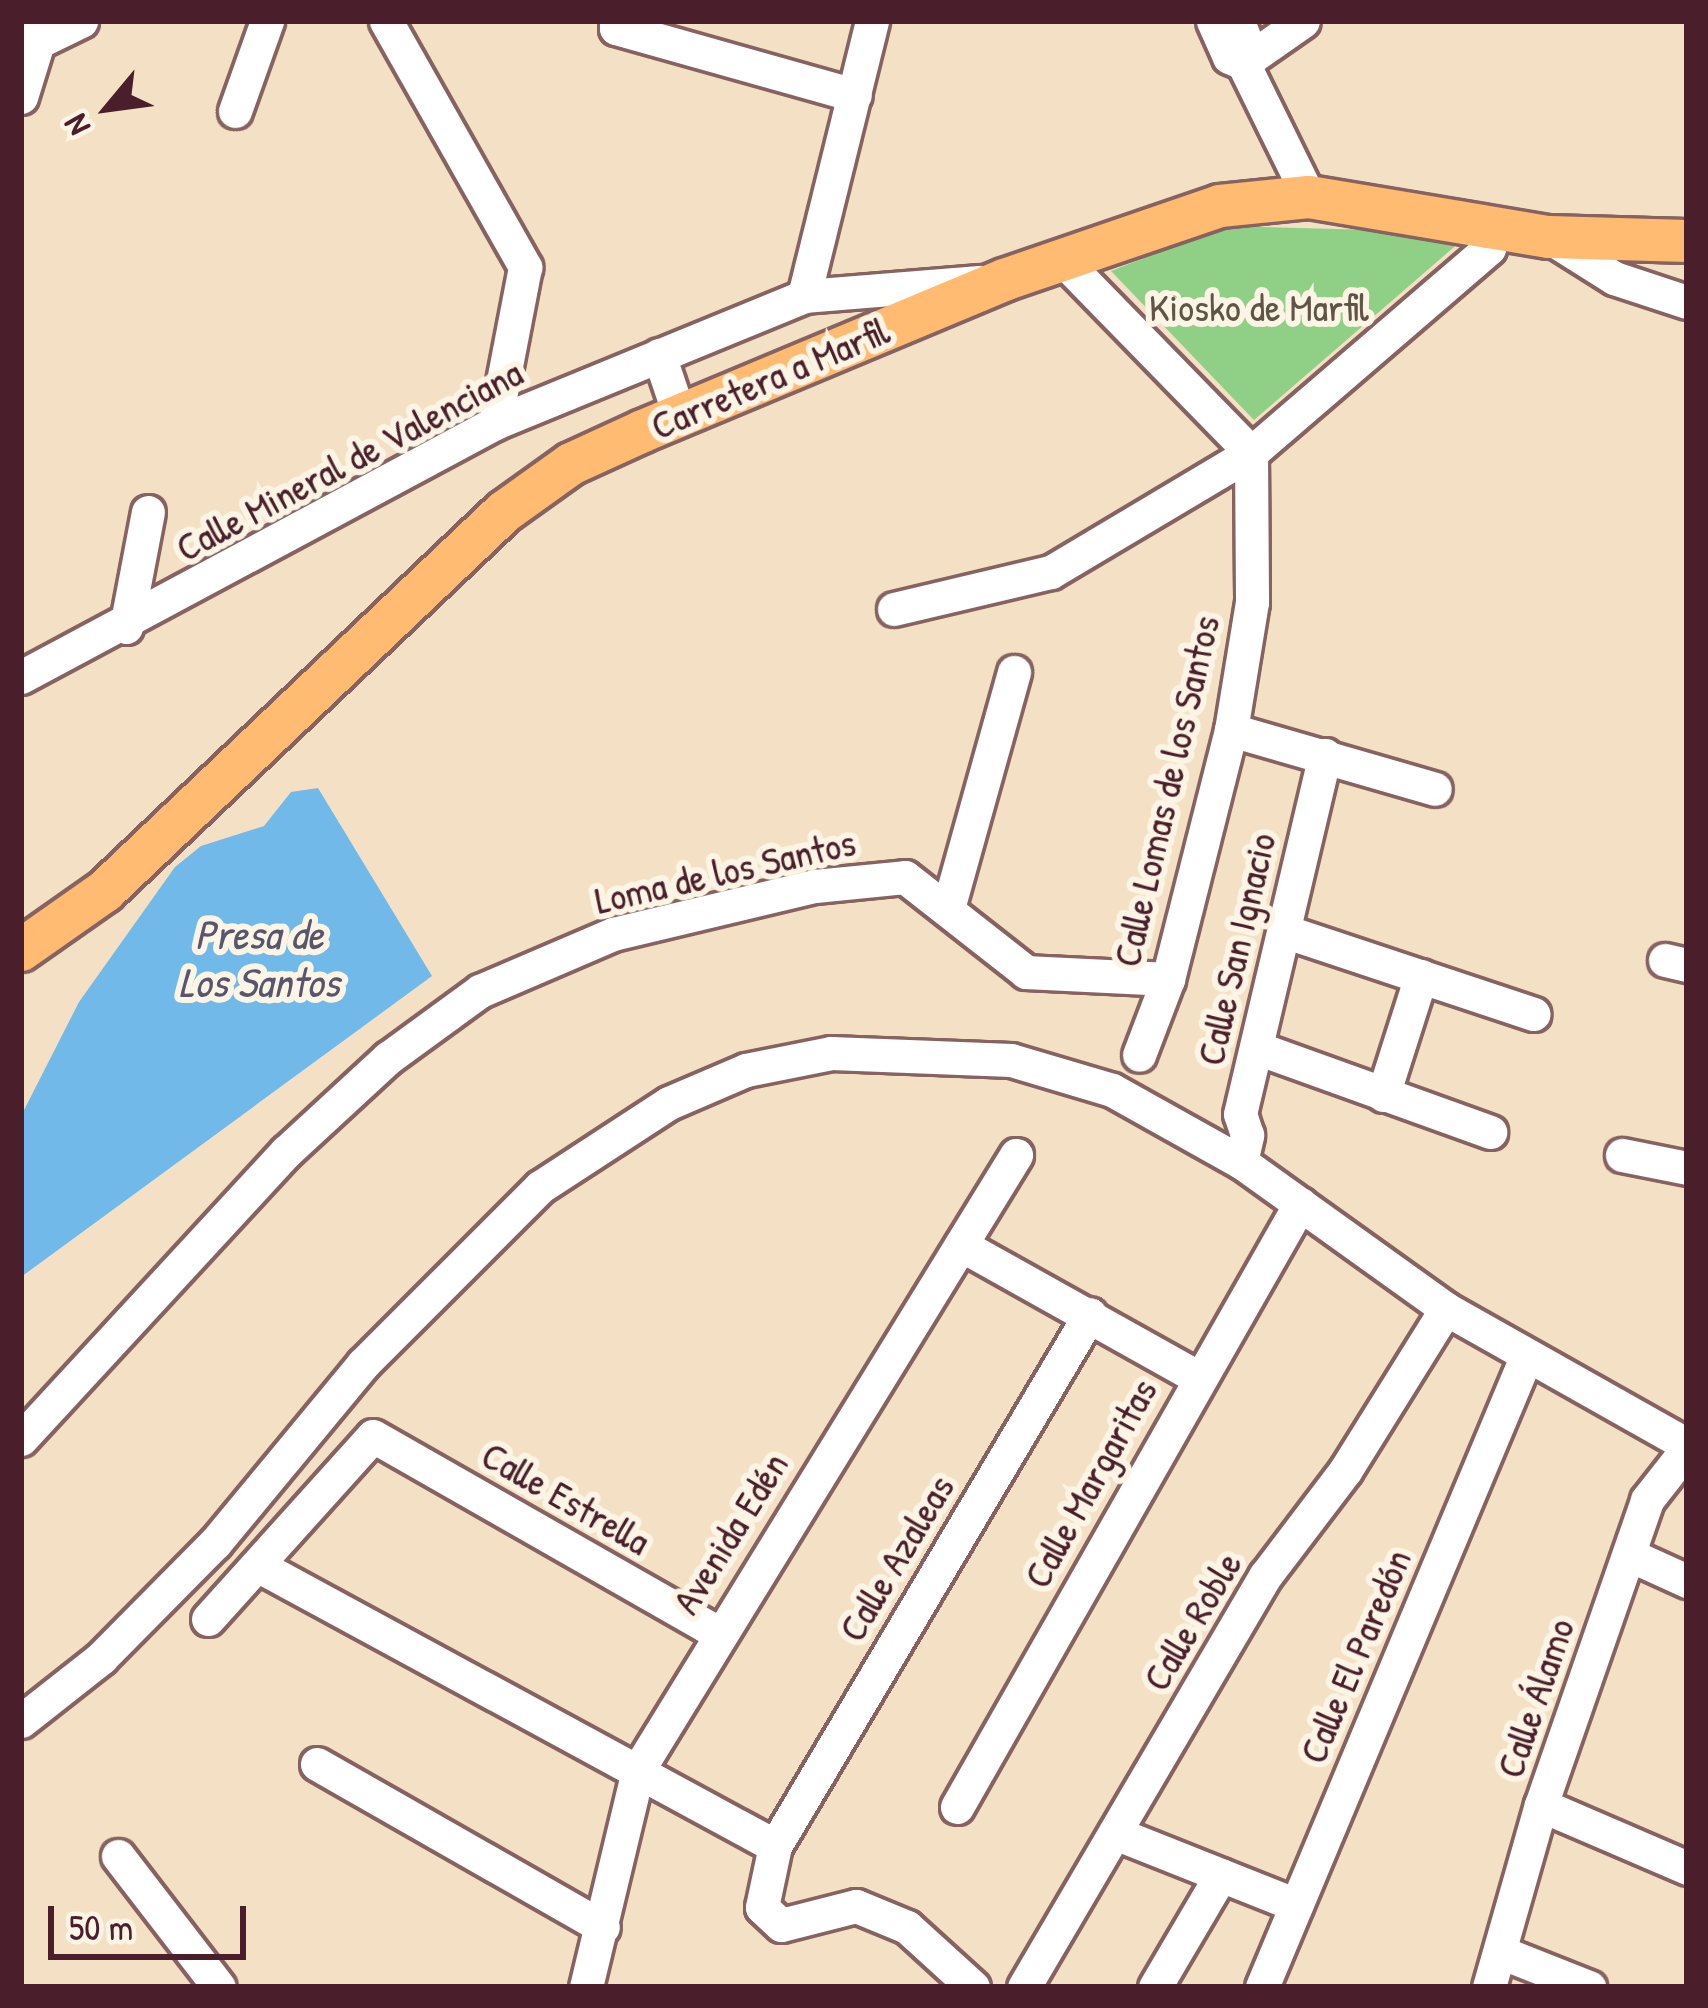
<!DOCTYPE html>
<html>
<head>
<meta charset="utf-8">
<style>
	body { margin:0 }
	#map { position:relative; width:1708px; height:2008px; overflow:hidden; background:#f4e0c4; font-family:"Patrick Hand",sans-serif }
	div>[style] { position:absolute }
	.green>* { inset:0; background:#8fcf86 }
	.water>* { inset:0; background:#71b9e9 }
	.roads { filter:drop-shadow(3px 0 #866361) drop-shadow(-3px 0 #866361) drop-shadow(0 3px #866361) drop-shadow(0 -3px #866361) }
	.minor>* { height:33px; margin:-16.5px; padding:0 16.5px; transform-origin:16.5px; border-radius:16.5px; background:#fff }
	.major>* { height:42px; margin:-21px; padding:0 21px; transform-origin:21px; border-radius:21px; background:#febb71 }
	span { translate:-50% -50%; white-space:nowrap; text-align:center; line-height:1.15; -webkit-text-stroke:12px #fcf5e5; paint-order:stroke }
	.park-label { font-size:39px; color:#5f5446 }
	.street-label { font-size:39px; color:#4a1f2b }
	.water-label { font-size:42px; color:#58556e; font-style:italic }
	.frame { position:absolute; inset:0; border:24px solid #4a1f2b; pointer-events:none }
	.north { position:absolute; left:48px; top:48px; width:120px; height:120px; -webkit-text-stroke:9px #fcf5e5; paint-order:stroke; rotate:241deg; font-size:33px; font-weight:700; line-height:48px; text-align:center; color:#4a1f2b }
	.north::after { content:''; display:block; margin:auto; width:42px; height:54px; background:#4a1f2b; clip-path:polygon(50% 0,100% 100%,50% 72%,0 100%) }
	.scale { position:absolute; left:48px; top:1906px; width:198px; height:54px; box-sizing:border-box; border:6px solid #4a1f2b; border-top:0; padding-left:15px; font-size:36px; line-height:42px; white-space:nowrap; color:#4a1f2b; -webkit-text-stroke:9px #fcf5e5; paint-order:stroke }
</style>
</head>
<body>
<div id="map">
	<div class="green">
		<i style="clip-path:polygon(1226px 226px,1374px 230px,1461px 241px,1254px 420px,1111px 271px)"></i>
	</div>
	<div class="water">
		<i style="clip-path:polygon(318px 788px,432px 976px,21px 1277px,21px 1116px,79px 1002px,175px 867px,201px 846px,264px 826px,291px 792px)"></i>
	</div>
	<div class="roads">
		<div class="minor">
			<i style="left:386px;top:21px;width:283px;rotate:60.5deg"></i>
			<i style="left:525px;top:267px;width:159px;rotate:100.9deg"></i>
			<i style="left:616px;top:21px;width:7px;rotate:90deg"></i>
			<i style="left:616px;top:28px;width:248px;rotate:15.7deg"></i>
			<i style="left:1213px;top:21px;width:39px;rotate:66deg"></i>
			<i style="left:1229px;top:57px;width:15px;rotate:23deg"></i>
			<i style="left:1243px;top:63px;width:149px;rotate:63.8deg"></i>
			<i style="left:1238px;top:21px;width:39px;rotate:69deg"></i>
			<i style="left:21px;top:31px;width:20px;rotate:33deg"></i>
			<i style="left:38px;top:42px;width:48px;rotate:-26deg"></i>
			<i style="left:1243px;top:63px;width:73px;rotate:-35deg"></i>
			<i style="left:21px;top:97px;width:58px;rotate:-72.8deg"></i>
			<i style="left:235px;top:111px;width:96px;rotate:-70.4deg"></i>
			<i style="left:1549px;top:237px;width:77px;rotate:32.2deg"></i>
			<i style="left:1614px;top:278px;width:77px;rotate:18.2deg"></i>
			<i style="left:1062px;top:259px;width:271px;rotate:45.7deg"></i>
			<i style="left:1251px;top:453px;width:149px;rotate:89.6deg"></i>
			<i style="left:1252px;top:602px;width:130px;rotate:99.3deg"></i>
			<i style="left:1231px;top:730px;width:257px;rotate:104.2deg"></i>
			<i style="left:1168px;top:979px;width:81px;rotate:110.9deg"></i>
			<i style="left:804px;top:296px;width:283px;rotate:-76.1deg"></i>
			<i style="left:659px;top:355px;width:65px;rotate:71.3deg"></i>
			<i style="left:894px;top:609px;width:161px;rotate:-13.3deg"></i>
			<i style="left:1051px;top:572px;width:233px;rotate:-30.8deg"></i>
			<i style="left:1251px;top:453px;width:314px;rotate:-40.7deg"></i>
			<i style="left:1489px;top:248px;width:21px;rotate:-71deg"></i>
			<i style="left:126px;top:627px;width:117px;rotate:-79.2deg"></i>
			<i style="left:21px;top:677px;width:538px;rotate:-28.19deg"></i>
			<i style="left:495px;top:423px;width:334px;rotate:-22.3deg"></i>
			<i style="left:804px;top:296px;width:175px;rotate:-4.6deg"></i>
			<i style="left:1231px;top:730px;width:212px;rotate:16.1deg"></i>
			<i style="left:949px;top:905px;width:242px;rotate:-74.4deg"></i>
			<i style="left:1284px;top:931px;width:263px;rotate:18.4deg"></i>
			<i style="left:1665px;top:960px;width:23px;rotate:13deg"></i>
			<i style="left:1257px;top:1048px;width:248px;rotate:19.8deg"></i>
			<i style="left:1383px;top:1095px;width:125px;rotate:-72.3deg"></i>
			<i style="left:1622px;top:1155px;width:66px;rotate:11.3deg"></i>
			<i style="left:1241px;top:1162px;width:28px;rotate:-77deg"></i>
			<i style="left:1247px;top:1135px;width:22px;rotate:-108deg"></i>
			<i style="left:1240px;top:1114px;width:369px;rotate:-76.7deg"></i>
			<i style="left:961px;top:1245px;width:270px;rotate:29.2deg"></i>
			<i style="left:21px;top:1439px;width:391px;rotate:-47.3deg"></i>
			<i style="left:286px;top:1152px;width:139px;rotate:-42.7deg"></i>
			<i style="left:388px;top:1058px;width:114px;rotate:-36.1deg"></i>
			<i style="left:480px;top:991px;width:145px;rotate:-23.2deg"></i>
			<i style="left:613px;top:934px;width:208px;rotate:-13.4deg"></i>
			<i style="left:815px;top:886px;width:90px;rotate:-5.7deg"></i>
			<i style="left:905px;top:877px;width:154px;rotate:38.1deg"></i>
			<i style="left:1026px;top:972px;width:142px;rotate:2.8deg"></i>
			<i style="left:1630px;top:1555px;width:63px;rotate:24.5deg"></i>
			<i style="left:257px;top:1565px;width:589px;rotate:28.48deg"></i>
			<i style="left:208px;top:1619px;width:246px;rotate:-48deg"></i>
			<i style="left:373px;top:1436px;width:396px;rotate:29.7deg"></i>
			<i style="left:21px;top:1721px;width:102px;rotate:-38.2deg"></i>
			<i style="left:101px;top:1658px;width:162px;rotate:-45.3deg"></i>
			<i style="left:215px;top:1543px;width:232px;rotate:-50.4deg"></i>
			<i style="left:363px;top:1364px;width:250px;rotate:-45deg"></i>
			<i style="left:540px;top:1187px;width:154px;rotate:-33.1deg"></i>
			<i style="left:669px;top:1103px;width:84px;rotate:-23.2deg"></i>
			<i style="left:746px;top:1070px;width:87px;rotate:-11.3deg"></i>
			<i style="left:831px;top:1053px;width:180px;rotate:2.2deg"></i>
			<i style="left:1011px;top:1060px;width:105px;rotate:16.5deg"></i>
			<i style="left:1112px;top:1090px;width:148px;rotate:29.2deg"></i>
			<i style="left:1241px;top:1162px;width:252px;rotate:35.6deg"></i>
			<i style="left:1446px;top:1309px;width:277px;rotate:29.4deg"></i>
			<i style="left:317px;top:1764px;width:329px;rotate:29.7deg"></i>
			<i style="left:1541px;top:1805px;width:159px;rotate:23.3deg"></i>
			<i style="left:957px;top:1807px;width:694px;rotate:-60.37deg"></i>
			<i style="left:1115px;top:1833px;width:195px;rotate:21.7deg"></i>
			<i style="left:118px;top:1856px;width:165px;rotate:52.4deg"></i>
			<i style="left:1500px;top:1952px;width:96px;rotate:21.5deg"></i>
			<i style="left:586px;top:1987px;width:223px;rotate:-76.5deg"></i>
			<i style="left:638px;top:1770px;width:722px;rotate:-58.42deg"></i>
			<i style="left:973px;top:1987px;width:89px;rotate:-137.7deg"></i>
			<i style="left:907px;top:1927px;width:55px;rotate:-157.6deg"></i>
			<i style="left:856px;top:1906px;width:77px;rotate:165.8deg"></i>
			<i style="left:781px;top:1925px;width:26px;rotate:-137deg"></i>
			<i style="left:762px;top:1907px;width:62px;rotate:-78deg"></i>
			<i style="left:775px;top:1846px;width:618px;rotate:-59.37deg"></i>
			<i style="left:1024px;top:1987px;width:478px;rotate:-59.6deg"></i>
			<i style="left:1266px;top:1575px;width:131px;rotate:-52.8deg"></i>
			<i style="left:1345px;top:1471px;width:191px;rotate:-58.1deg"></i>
			<i style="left:1155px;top:1987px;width:130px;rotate:-59.5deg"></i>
			<i style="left:1262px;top:1987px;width:683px;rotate:-67.26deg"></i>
			<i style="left:1489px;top:1987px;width:189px;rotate:-74.1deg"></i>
			<i style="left:1541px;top:1805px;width:323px;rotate:-70.8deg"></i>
			<i style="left:1647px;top:1500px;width:65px;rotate:-51.9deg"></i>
		</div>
		<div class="major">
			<i style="left:21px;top:950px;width:103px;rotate:-35.1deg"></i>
			<i style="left:105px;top:891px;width:550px;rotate:-43.53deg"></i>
			<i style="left:504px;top:512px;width:82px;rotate:-35.6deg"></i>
			<i style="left:571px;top:464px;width:79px;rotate:-24.6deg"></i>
			<i style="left:643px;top:431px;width:391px;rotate:-22.7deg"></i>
			<i style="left:1004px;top:280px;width:228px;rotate:-18.9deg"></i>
			<i style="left:1220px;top:206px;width:89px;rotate:-5.8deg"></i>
			<i style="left:1309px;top:197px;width:243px;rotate:9.5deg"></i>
			<i style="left:1549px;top:237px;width:138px;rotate:1.7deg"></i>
		</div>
	</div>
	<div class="park-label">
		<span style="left:1259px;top:307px">Kiosko de Marfil</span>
	</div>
	<div class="street-label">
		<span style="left:770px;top:378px;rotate:-23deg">Carretera a Marfil</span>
		<span style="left:349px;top:460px;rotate:-28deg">Calle Mineral de Valenciana</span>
		<span style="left:1166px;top:791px;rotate:-77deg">Calle Lomas de los Santos</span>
		<span style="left:725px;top:871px;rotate:-13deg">Loma de los Santos</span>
		<span style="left:1236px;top:949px;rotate:-77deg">Calle San Ignacio</span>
		<span style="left:1090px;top:1483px;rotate:-61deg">Calle Margaritas</span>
		<span style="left:566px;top:1498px;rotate:30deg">Calle Estrella</span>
		<span style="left:730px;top:1533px;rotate:-58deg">Avenida Edén</span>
		<span style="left:896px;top:1558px;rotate:-59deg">Calle Azaleas</span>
		<span style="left:1192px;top:1621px;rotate:-59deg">Calle Roble</span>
		<span style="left:1355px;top:1656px;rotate:-67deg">Calle El Paredón</span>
		<span style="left:1535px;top:1698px;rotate:-71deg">Calle Álamo</span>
	</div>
	<div class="water-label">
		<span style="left:259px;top:958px">Presa de<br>Los Santos</span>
	</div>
	<div class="frame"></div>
	<div class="north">N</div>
	<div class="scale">50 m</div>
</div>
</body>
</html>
